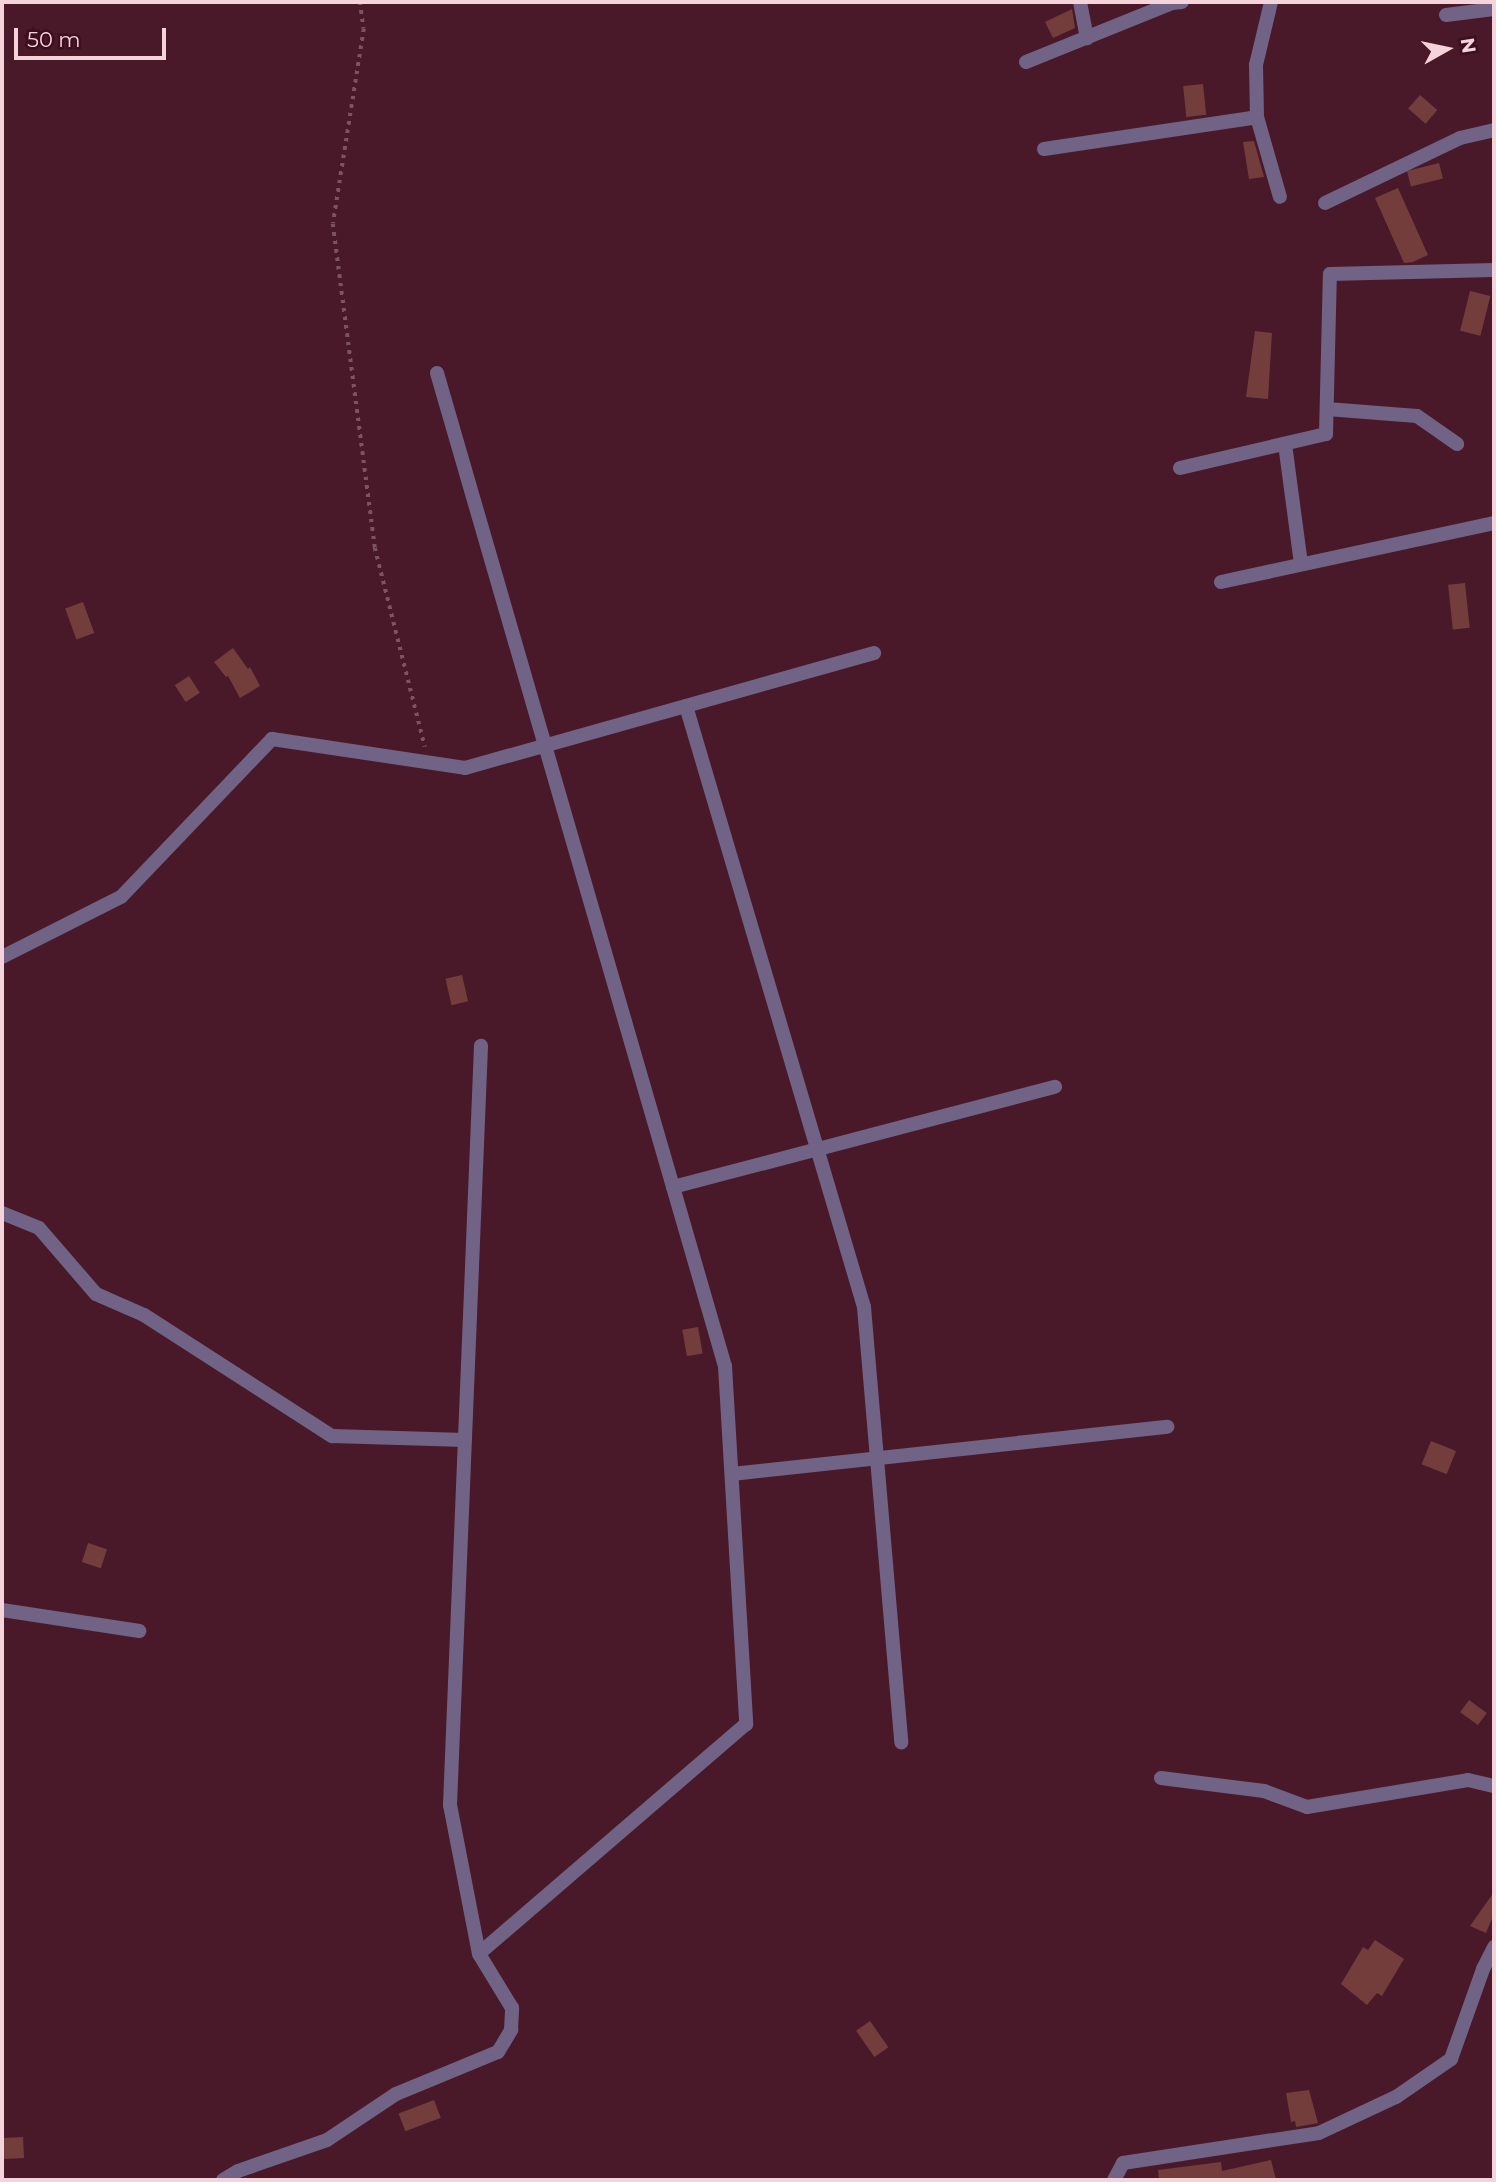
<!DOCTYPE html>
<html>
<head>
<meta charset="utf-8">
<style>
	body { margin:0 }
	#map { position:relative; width:1496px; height:2182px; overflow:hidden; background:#491929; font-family:Montserrat,sans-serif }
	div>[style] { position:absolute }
	.building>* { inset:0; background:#733d3c; transform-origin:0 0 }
	.path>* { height:3.5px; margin-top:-1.75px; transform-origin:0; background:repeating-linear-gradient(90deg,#7e5360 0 3.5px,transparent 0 8.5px) }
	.minor>* { height:14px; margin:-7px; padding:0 7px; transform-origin:7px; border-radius:7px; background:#706385 }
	span { translate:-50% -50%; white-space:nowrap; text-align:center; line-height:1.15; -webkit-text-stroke:5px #3d0e1f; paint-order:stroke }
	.frame { position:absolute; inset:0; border:4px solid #f4d3db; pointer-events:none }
	.north { position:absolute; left:1412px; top:14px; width:70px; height:70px; -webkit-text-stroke:5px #3d0e1f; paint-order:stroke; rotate:81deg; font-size:19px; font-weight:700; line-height:28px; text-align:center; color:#f4d3db }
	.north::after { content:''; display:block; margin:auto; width:24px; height:32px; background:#f4d3db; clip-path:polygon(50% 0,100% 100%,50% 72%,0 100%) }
	.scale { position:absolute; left:14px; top:28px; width:152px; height:32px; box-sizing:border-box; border:4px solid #f4d3db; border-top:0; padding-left:9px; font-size:21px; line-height:24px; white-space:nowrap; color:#f4d3db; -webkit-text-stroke:5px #3d0e1f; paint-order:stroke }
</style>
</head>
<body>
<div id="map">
	<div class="building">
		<i style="clip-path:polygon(1072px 9px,1075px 28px,1053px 38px,1045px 22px)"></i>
		<i style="left:1203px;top:84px;width:31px;height:20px;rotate:84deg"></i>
		<i style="left:1420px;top:95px;width:23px;height:18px;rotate:41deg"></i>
		<i style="clip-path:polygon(1254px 141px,1264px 177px,1249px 179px,1243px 142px)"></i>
		<i style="left:1439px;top:163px;width:16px;height:33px;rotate:76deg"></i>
		<i style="clip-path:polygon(1398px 188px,1428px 255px,1413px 262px,1404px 263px,1375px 198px)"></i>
		<i style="left:1470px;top:291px;width:21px;height:41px;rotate:14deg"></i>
		<i style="clip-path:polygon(1255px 331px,1272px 333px,1268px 399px,1246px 397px)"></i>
		<i style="left:1465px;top:583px;width:45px;height:17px;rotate:84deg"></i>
		<i style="left:83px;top:602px;width:33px;height:19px;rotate:70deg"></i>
		<i style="clip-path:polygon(233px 648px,248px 669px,250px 667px,260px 686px,240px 698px,228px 676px,226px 677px,214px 662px)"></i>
		<i style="left:189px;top:676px;width:20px;height:17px;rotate:57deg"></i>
		<i style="left:462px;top:975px;width:27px;height:17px;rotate:77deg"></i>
		<i style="left:698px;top:1327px;width:27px;height:16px;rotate:80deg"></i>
		<i style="left:1431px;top:1441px;width:27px;height:25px;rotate:22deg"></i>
		<i style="left:88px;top:1543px;width:20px;height:20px;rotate:18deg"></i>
		<i style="left:1469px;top:1700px;width:22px;height:15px;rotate:36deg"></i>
		<i style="clip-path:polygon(1494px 1892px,1494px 1914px,1486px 1933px,1470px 1926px)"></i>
		<i style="clip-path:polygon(1375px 1940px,1404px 1959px,1382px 1996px,1377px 1993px,1367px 2005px,1341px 1984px,1363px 1947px,1368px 1950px)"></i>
		<i style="left:870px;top:2021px;width:32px;height:17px;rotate:55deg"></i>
		<i style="clip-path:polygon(1309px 2090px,1318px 2123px,1296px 2127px,1295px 2121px,1291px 2122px,1286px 2093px)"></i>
		<i style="left:434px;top:2100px;width:19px;height:38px;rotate:69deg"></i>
		<i style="left:23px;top:2137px;width:21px;height:21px;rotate:87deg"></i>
		<i style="clip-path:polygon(1271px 2160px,1276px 2180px,1159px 2180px,1158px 2170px,1221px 2162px,1222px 2171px)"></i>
	</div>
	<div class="path">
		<i style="left:360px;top:2px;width:27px;rotate:82deg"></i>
		<i style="left:364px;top:29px;width:197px;rotate:99deg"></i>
		<i style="left:333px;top:224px;width:327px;rotate:82.6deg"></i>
		<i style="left:375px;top:548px;width:205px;rotate:75.9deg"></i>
	</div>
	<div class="minor">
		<i style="left:1080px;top:2px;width:37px;rotate:79deg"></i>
		<i style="left:1271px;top:2px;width:65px;rotate:103.4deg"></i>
		<i style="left:1256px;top:65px;width:52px;rotate:88.9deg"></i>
		<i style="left:1257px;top:117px;width:83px;rotate:74deg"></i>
		<i style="left:1446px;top:15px;width:48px;rotate:-7.1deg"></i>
		<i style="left:1026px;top:62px;width:157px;rotate:-22deg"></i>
		<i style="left:1172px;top:3px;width:10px;rotate:-6deg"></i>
		<i style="left:1044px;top:149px;width:215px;rotate:-8.5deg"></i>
		<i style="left:1325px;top:203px;width:150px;rotate:-25.7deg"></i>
		<i style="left:1460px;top:138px;width:35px;rotate:-13deg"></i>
		<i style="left:437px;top:373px;width:1034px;rotate:73.83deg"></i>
		<i style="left:725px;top:1366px;width:359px;rotate:86.6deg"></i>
		<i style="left:746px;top:1724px;width:352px;rotate:139.3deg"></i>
		<i style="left:1327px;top:409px;width:90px;rotate:4.4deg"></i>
		<i style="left:1417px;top:416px;width:49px;rotate:35deg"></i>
		<i style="left:1285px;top:444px;width:121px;rotate:82.4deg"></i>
		<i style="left:1180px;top:468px;width:150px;rotate:-13.1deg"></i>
		<i style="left:1326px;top:434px;width:160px;rotate:-88.6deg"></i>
		<i style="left:1330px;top:274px;width:164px;rotate:-1.4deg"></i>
		<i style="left:1221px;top:582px;width:279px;rotate:-12.2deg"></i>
		<i style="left:686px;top:706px;width:627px;rotate:73.5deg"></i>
		<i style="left:864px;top:1307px;width:437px;rotate:85.1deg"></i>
		<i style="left:2px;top:957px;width:133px;rotate:-26.8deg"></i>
		<i style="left:121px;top:897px;width:219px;rotate:-46.3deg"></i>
		<i style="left:272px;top:739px;width:195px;rotate:8.5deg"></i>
		<i style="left:465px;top:768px;width:425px;rotate:-15.7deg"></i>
		<i style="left:673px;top:1187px;width:395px;rotate:-14.7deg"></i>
		<i style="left:2px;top:1213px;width:40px;rotate:22deg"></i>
		<i style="left:39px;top:1228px;width:87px;rotate:49.2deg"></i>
		<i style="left:96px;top:1294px;width:52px;rotate:23.6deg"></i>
		<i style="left:144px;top:1315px;width:224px;rotate:32.8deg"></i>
		<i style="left:332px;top:1436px;width:133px;rotate:1.7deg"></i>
		<i style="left:732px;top:1474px;width:438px;rotate:-6.2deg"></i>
		<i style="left:2px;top:1610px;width:139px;rotate:8.7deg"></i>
		<i style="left:1161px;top:1778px;width:104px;rotate:7.2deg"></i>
		<i style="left:1264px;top:1791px;width:46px;rotate:20.4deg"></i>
		<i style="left:1307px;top:1807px;width:163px;rotate:-9.5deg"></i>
		<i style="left:1468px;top:1780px;width:27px;rotate:13deg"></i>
		<i style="left:223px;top:2180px;width:17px;rotate:-31deg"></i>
		<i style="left:238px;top:2171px;width:94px;rotate:-19.2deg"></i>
		<i style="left:327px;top:2140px;width:83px;rotate:-33.7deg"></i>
		<i style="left:396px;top:2094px;width:110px;rotate:-22.4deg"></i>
		<i style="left:498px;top:2052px;width:26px;rotate:-59deg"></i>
		<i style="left:511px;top:2030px;width:22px;rotate:-87deg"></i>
		<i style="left:512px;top:2008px;width:63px;rotate:-121.4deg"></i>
		<i style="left:479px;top:1954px;width:152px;rotate:-101deg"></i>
		<i style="left:450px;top:1805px;width:760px;rotate:-87.66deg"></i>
		<i style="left:1114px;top:2180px;width:19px;rotate:-62deg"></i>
		<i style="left:1123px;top:2163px;width:198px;rotate:-8.7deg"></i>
		<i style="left:1319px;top:2133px;width:85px;rotate:-25.1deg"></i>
		<i style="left:1396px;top:2097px;width:67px;rotate:-34.6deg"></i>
		<i style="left:1451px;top:2059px;width:96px;rotate:-70.4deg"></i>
		<i style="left:1483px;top:1969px;width:25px;rotate:-63deg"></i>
	</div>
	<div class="frame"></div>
	<div class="north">N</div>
	<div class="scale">50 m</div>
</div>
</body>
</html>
